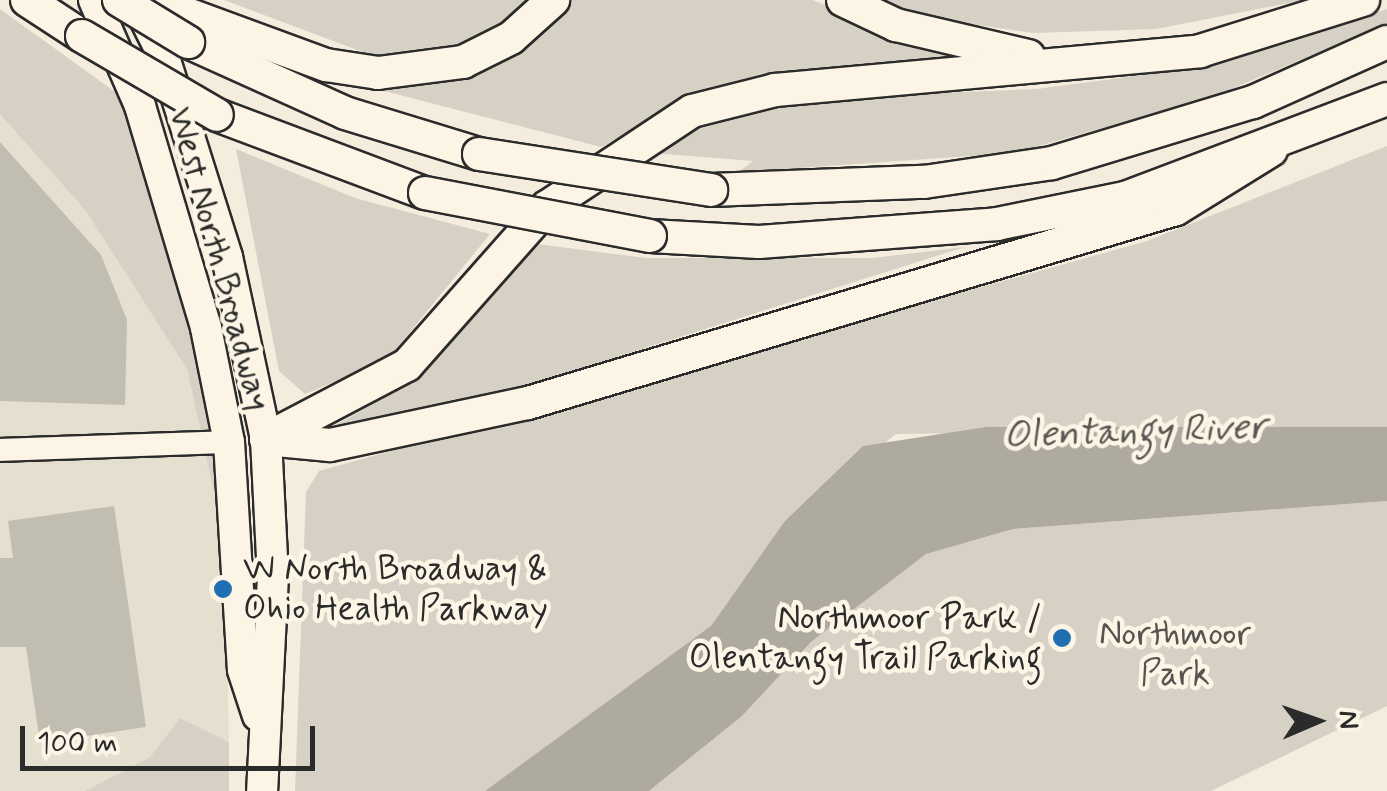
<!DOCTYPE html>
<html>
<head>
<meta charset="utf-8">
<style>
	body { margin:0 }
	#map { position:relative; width:1387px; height:791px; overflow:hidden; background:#f4edde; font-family:Mynerve,sans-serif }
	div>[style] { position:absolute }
	.built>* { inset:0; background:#e5dfd0 }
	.green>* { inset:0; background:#d6d1c4 }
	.water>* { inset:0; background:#afaaa0 }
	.building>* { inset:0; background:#c2bdb1 }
	.roads { filter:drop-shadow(2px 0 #2b2b2b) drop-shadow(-2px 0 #2b2b2b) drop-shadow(0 2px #2b2b2b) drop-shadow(0 -2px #2b2b2b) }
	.minor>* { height:22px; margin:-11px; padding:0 11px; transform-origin:11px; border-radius:11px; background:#fcf5e5 }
	.major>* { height:30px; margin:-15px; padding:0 15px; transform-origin:15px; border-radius:15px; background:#fcf5e5 }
	.highway>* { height:32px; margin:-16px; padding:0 16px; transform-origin:16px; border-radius:16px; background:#fcf5e5 }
	.bridges { filter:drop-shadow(2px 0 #2b2b2b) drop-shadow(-2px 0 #2b2b2b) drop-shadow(0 2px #2b2b2b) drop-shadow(0 -2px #2b2b2b) }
	.highway-bridge>* { height:32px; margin:-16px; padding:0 16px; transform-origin:16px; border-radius:16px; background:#fcf5e5 }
	.dots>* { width:28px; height:28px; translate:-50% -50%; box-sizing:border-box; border:5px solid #fcf5e5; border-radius:50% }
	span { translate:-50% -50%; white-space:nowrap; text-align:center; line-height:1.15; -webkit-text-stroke:9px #fcf5e5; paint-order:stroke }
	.street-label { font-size:35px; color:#2b2b2b }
	.poi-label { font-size:35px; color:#2b2b2b }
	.left { translate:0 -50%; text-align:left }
	.right { translate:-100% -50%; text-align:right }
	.park-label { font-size:35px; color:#565451 }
	.water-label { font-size:38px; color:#595754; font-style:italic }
	.north { position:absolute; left:1267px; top:671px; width:100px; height:100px; -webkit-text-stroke:8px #fcf5e5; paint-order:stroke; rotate:88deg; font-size:28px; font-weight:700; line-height:40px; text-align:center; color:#2b2b2b }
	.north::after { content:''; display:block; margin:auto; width:35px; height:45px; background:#2b2b2b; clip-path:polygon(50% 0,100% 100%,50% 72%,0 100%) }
	.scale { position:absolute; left:20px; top:726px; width:295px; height:45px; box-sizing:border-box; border:5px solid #2b2b2b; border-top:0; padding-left:12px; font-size:30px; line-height:35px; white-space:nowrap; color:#2b2b2b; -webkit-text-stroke:8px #fcf5e5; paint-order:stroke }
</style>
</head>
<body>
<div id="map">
	<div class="built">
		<i style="clip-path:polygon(0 114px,85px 210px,187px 369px,225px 543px,229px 742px,180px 718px,150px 757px,85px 791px,0 791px)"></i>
	</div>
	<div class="green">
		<i style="clip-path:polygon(224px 0,531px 0,481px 38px,410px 57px,368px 54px)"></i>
		<i style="clip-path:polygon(571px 0,813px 0,920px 45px,976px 57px,667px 109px,601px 147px,365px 86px,462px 75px,511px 53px)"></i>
		<i style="clip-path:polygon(881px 0,1304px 0,1156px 29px,1034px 33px,929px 18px)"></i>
		<i style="clip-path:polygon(0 9px,118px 94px,142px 150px,216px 435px,225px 543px,187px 369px,85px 210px,0 114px)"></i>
		<i style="clip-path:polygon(1387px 9px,1387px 23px,1215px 96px,1014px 153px,739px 172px,753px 161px,639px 152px,676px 132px,796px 99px,1037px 89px,1150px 74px,1290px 43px)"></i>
		<i style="clip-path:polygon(1387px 146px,1387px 427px,896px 434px,784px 522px,711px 626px,666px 667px,485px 791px,295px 791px,306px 492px,319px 471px,1147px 241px)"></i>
		<i style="clip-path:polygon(236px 149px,355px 198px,490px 234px,388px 359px,305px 394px,279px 371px)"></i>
		<i style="clip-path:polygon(529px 243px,646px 258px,872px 258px,965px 247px,521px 387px,323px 432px,415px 381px)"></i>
		<i style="clip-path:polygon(1387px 501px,1387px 706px,1211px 791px,649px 791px,742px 716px,811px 642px,925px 554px,1013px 529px)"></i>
		<i style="clip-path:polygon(180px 718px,229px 742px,229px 791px,85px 791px,150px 757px)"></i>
	</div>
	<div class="water">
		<i style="clip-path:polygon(986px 427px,1387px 427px,1387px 501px,1013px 529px,926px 554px,811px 642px,742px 716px,649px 791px,485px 791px,711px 626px,784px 522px,863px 446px)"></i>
	</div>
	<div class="building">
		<i style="clip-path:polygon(0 142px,101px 255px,127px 320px,125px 405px,0 401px)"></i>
		<i style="clip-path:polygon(114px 506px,146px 727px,40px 743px,26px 647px,0 647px,0 558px,13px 558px,8px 521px)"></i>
	</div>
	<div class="roads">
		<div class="minor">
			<i style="left:0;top:450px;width:229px;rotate:-2deg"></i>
		</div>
		<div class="major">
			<i style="left:94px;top:0;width:116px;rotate:66.5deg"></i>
			<i style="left:140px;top:106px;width:232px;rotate:73.4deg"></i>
			<i style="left:206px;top:328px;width:116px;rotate:78.6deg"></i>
			<i style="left:229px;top:442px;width:228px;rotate:86.5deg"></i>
			<i style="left:243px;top:670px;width:48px;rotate:71.9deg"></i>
			<i style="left:138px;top:5px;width:58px;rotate:63.4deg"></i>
			<i style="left:164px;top:57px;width:210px;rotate:72.5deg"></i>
			<i style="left:227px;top:257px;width:186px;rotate:77.9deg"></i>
			<i style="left:266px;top:439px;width:137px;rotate:87.1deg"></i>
			<i style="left:273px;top:576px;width:215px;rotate:92.9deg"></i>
		</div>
		<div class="highway">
			<i style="left:27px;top:0;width:66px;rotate:33.2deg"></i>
			<i style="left:149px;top:0;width:189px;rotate:20.2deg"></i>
			<i style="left:326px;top:65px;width:53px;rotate:8.7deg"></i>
			<i style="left:378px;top:73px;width:86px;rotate:-7.4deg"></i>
			<i style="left:463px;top:62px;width:54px;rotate:-26.6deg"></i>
			<i style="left:511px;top:38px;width:57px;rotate:-42.1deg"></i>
			<i style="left:843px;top:0;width:59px;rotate:25.3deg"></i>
			<i style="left:896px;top:25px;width:136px;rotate:13.2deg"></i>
			<i style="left:188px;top:42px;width:172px;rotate:24.3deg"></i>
			<i style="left:345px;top:113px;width:140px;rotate:17deg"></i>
			<i style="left:217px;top:115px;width:222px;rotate:20.6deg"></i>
			<i style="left:711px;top:190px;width:213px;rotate:-2.2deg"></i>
			<i style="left:924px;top:182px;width:129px;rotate:-8.4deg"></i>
			<i style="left:1052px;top:163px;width:210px;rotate:-16.9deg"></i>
			<i style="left:1253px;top:102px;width:147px;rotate:-24.1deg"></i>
			<i style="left:650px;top:236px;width:109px;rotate:3.2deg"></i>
			<i style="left:759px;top:242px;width:239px;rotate:-4.3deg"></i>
			<i style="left:997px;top:224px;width:131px;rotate:-11.5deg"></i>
			<i style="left:1125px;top:198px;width:280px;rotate:-20.7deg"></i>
			<i style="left:266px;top:439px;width:159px;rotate:-27.7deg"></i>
			<i style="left:407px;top:365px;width:211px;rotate:-48.5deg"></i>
			<i style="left:547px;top:207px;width:174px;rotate:-33.5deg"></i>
			<i style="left:692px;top:111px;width:86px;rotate:-14.2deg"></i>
			<i style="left:775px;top:90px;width:427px;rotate:-5.2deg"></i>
			<i style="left:1200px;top:51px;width:171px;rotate:-17.4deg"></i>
			<i style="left:266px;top:439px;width:64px;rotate:5.4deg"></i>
			<i style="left:330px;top:445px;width:202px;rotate:-12deg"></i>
			<i style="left:528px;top:403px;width:676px;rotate:-16.67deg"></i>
			<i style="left:1176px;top:209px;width:112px;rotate:-31.8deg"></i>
		</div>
	</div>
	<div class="bridges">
		<div class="highway-bridge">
			<i style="left:119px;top:0;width:81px;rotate:31.3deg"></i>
			<i style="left:82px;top:36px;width:156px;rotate:30.3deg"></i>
			<i style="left:479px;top:154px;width:235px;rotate:8.8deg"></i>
			<i style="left:425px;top:193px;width:229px;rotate:10.8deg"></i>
		</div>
	</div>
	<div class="dots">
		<i style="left:223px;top:589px;background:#1f6fb2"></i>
		<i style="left:1062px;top:638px;background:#1f6fb2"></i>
	</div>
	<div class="street-label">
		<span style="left:219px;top:259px;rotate:75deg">West North Broadway</span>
	</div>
	<div class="poi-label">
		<span class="left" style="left:243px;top:589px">W North Broadway &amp;<br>Ohio Health Parkway</span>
		<span class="right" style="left:1042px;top:638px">Northmoor Park /<br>Olentangy Trail Parking</span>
	</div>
	<div class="park-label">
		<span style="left:1175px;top:654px">Northmoor<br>Park</span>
	</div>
	<div class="water-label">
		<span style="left:1135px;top:432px;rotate:-2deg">Olentangy River</span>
	</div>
	<div class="north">N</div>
	<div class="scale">100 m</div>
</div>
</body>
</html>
